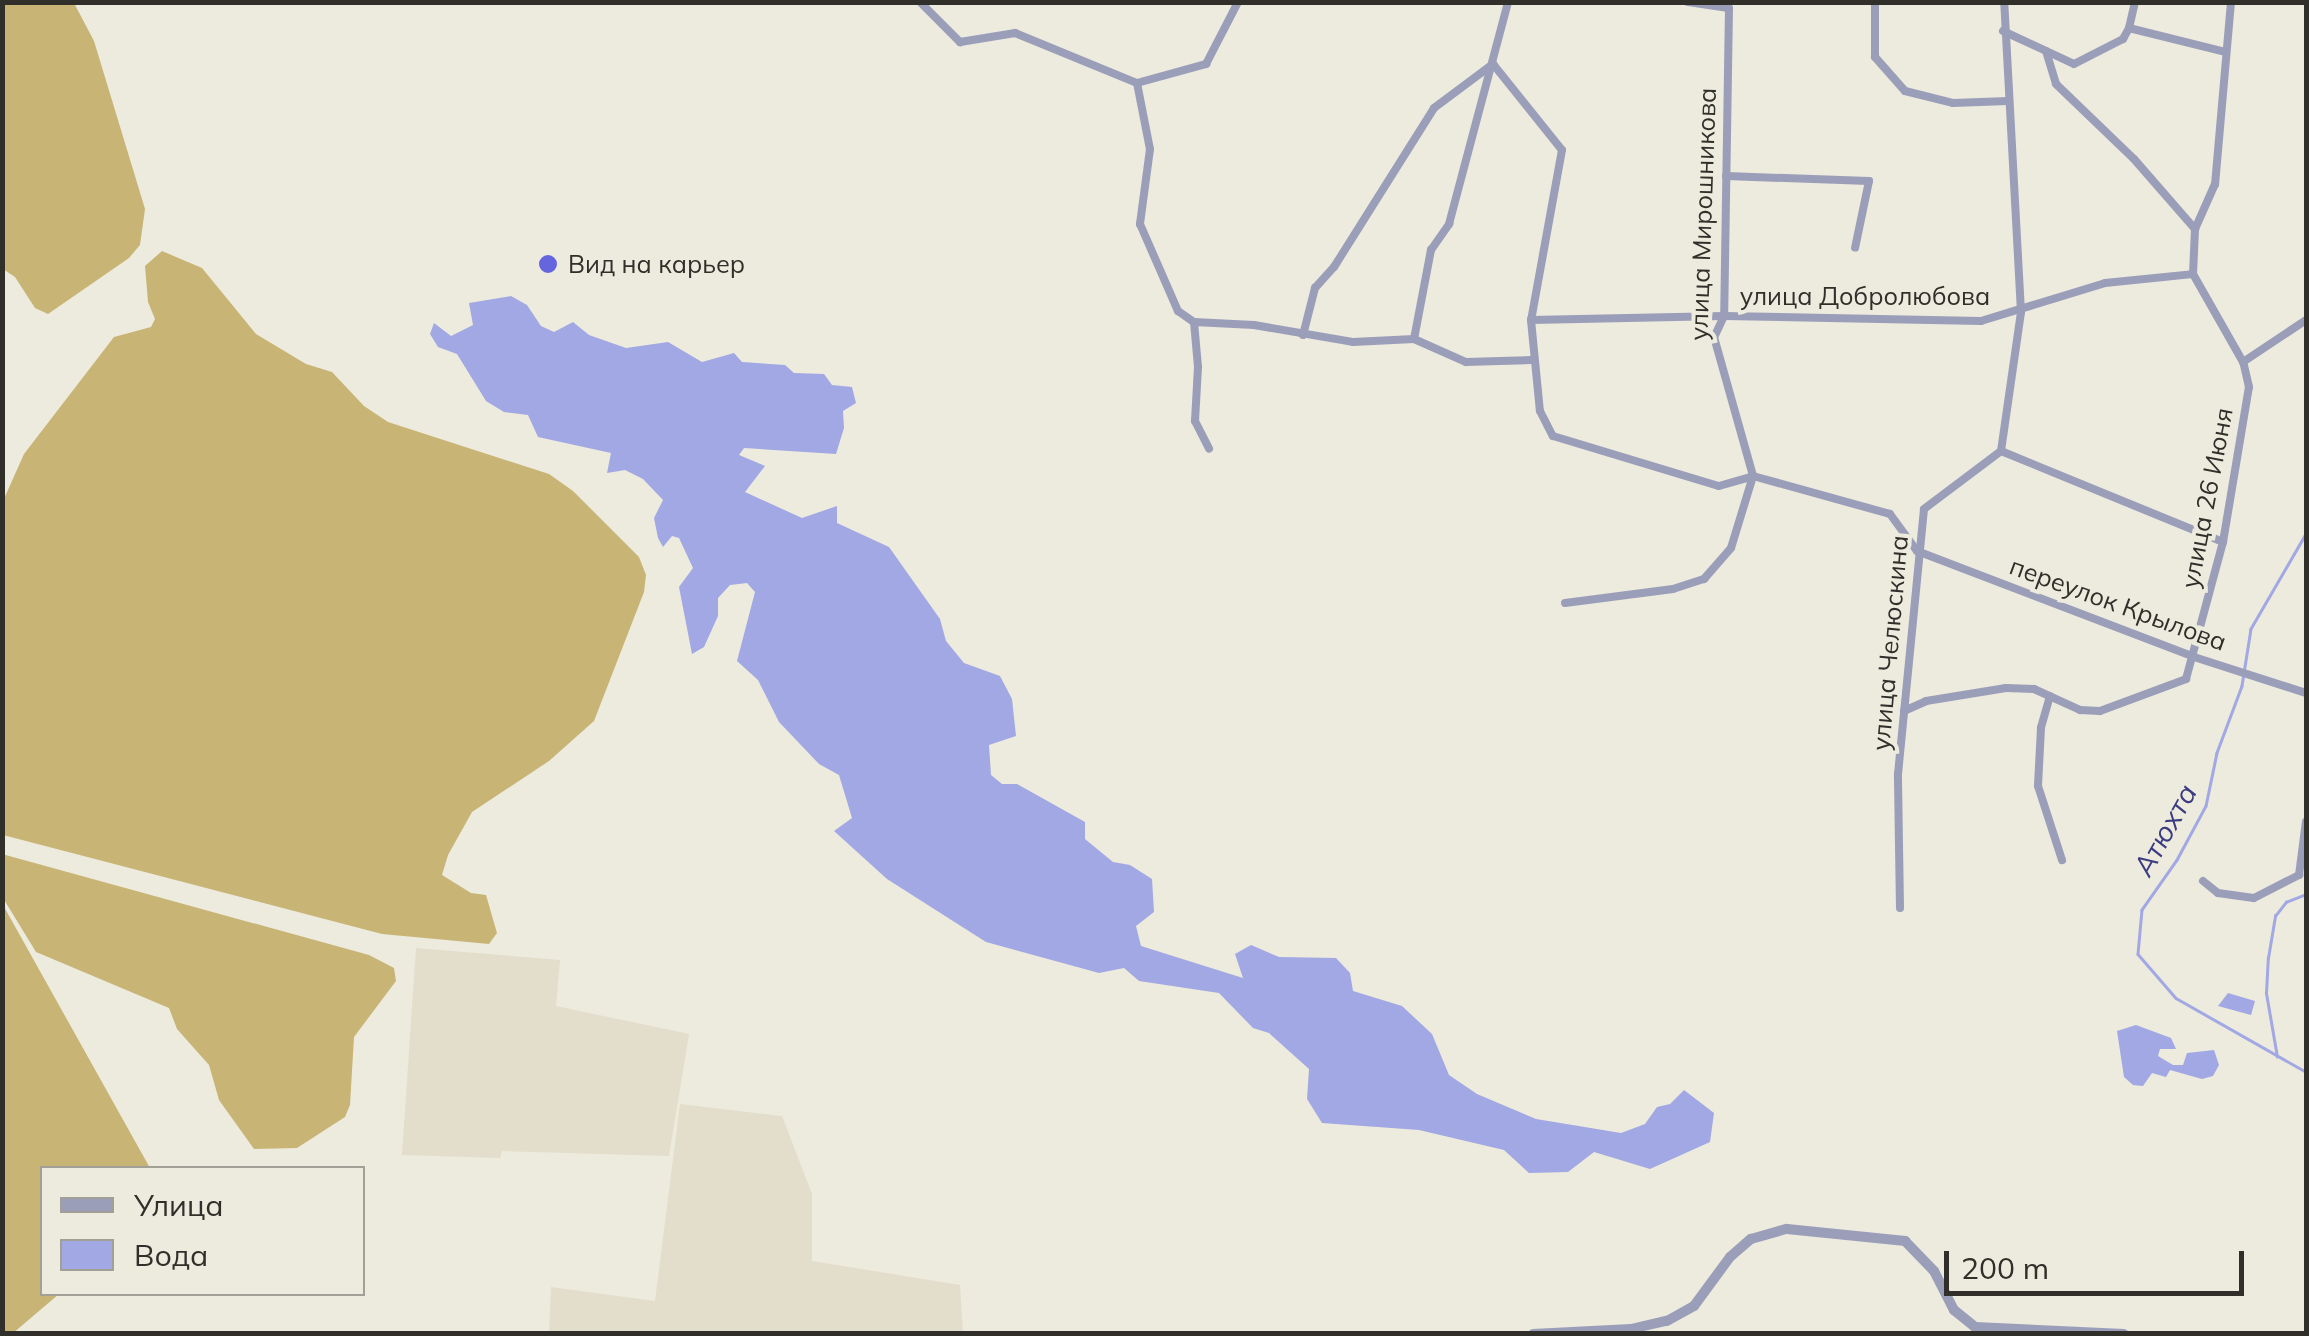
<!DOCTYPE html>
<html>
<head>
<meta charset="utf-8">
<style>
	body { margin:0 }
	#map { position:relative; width:2309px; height:1336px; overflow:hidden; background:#edeade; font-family:Mulish,sans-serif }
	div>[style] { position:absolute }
	.built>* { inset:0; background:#e3ddcb }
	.forest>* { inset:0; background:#c8b576 }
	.water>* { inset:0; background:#a1a8e3 }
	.stream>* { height:2.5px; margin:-1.25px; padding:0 1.25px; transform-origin:1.25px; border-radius:1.25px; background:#a1a8e3 }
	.minor>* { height:8px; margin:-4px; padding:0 4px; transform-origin:4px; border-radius:4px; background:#9b9eb9 }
	.tertiary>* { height:10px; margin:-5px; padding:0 5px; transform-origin:5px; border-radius:5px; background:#9b9eb9 }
	.dots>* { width:28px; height:28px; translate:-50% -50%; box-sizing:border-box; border:5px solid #edeade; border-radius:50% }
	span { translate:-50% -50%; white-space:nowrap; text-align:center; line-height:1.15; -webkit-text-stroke:8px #edeade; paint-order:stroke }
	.street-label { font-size:25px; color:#302f2a }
	.poi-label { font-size:25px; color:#302f2a }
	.left { translate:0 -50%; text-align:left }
	.water-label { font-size:28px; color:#3a3b81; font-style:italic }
	.frame { position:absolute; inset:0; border:5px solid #302f2a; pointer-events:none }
	.legend { position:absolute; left:40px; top:1166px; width:325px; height:130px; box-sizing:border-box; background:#edeade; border:2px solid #a19f96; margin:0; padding:12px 18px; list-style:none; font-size:30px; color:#302f2a }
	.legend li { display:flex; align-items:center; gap:20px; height:50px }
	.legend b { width:50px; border:2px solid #a19f96 }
	.scale { position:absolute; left:1944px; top:1251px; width:300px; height:45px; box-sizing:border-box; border:5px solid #302f2a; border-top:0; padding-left:12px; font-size:30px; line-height:35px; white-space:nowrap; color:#302f2a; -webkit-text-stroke:8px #edeade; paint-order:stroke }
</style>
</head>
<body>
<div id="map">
	<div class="built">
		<i style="clip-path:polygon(416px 948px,560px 960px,556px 1006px,689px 1034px,669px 1156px,502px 1151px,500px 1158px,402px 1155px)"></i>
		<i style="clip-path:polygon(680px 1104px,782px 1116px,812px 1194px,812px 1261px,960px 1285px,963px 1333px,549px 1333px,551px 1287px,655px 1301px)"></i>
	</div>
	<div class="forest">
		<i style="clip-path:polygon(2px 3px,74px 3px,94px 41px,145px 209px,140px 245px,129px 258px,48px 314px,35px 308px,15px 277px,3px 269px)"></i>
		<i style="clip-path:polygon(162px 251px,202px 268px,256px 334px,306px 364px,332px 372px,364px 406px,388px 422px,549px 474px,573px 491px,639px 557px,646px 575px,644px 592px,594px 721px,549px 761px,472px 812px,448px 855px,442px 875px,471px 893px,486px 895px,497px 933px,489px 944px,382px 934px,3px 835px,3px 501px,24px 454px,114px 337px,151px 327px,155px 319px,148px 302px,145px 266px)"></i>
		<i style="clip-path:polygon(2px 854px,369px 955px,394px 968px,396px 981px,354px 1037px,350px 1105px,345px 1117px,297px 1148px,254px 1149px,219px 1100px,209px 1065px,177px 1029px,169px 1008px,36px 952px,3px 898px)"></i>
		<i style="clip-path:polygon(3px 905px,150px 1168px,42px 1168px,42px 1294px,59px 1294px,12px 1334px,2px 1333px)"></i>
	</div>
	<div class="water">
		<i style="clip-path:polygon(511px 296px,527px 305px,541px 326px,554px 332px,573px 322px,589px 335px,626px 348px,668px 342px,702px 362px,734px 353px,742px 362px,785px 365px,794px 373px,824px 374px,832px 385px,852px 387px,856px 403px,843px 411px,844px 428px,836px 454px,744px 448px,739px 455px,765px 466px,745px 492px,802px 518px,837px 506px,837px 523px,889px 547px,940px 619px,946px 641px,964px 663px,1000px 676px,1012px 699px,1016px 736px,989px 745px,991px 775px,1002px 784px,1017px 784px,1085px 822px,1085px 839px,1113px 862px,1130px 865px,1152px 879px,1154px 912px,1136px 926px,1141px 946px,1243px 978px,1235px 954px,1251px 945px,1279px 957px,1336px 958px,1350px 973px,1353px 991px,1402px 1006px,1432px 1034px,1449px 1075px,1477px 1094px,1536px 1119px,1621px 1133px,1645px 1124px,1657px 1107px,1670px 1104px,1684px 1090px,1714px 1113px,1710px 1142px,1650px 1169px,1594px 1152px,1568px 1172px,1529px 1173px,1504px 1150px,1419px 1130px,1322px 1123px,1307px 1099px,1309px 1069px,1269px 1033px,1253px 1028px,1219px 993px,1139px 981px,1124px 968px,1099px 973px,986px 942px,887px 879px,834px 831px,852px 818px,839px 775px,819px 764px,779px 722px,758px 680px,737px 661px,755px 592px,747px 583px,730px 585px,718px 598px,718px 616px,704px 647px,692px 654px,679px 587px,693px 568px,679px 538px,672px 536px,663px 547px,658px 538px,654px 518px,663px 500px,643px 479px,625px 470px,607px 473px,611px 453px,538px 437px,528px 415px,504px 412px,486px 401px,457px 354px,438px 347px,430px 334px,434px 323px,451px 336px,473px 325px,469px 303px)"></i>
		<i style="clip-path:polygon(2228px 993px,2255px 1001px,2251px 1015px,2218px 1006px)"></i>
		<i style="clip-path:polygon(2136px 1025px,2171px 1038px,2176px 1049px,2160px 1049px,2158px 1056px,2173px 1065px,2183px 1065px,2187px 1053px,2214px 1050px,2219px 1065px,2213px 1076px,2202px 1079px,2170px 1070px,2166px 1077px,2152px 1073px,2143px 1086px,2133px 1085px,2124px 1077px,2117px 1031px)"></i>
	</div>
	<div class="stream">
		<i style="left:2306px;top:534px;width:110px;rotate:120.1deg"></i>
		<i style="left:2251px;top:629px;width:58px;rotate:99deg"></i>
		<i style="left:2242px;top:686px;width:72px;rotate:110.5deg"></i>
		<i style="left:2217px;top:753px;width:54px;rotate:101.7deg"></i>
		<i style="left:2206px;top:806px;width:61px;rotate:118.2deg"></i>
		<i style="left:2177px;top:860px;width:61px;rotate:125deg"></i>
		<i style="left:2142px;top:910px;width:44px;rotate:95.2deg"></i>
		<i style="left:2138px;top:954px;width:58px;rotate:49.2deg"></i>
		<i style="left:2176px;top:998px;width:150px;rotate:29.6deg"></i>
		<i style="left:2277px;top:1057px;width:65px;rotate:-99.8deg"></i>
		<i style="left:2266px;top:993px;width:35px;rotate:-87deg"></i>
		<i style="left:2268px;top:958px;width:43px;rotate:-80.5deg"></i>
		<i style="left:2275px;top:916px;width:18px;rotate:-52deg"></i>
		<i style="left:2286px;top:902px;width:18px;rotate:-22deg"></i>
	</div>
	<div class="minor">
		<i style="left:920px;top:2px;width:57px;rotate:45deg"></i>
		<i style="left:960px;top:42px;width:56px;rotate:-9.3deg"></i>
		<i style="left:1015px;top:33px;width:132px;rotate:22.3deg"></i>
		<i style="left:1137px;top:83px;width:67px;rotate:78.9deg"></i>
		<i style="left:1150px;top:149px;width:76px;rotate:97.6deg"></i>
		<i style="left:1140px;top:224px;width:95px;rotate:66.4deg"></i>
		<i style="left:1178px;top:311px;width:19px;rotate:35deg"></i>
		<i style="left:1194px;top:322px;width:60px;rotate:2.9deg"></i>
		<i style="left:1254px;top:325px;width:100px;rotate:9.7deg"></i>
		<i style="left:1353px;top:342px;width:61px;rotate:-2.8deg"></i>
		<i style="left:1414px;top:339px;width:57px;rotate:23.9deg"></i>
		<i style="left:1466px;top:362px;width:66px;rotate:-1.7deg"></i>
		<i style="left:1688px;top:2px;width:41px;rotate:8.3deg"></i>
		<i style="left:1729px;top:8px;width:308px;rotate:90.9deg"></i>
		<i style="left:1724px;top:316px;width:23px;rotate:115deg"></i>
		<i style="left:1714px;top:337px;width:144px;rotate:74.3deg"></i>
		<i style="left:1875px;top:2px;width:55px;rotate:90deg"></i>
		<i style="left:1875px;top:57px;width:45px;rotate:48.6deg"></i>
		<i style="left:1905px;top:91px;width:49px;rotate:14deg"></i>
		<i style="left:1953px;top:103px;width:55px;rotate:-2.1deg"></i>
		<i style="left:2231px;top:2px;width:183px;rotate:95deg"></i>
		<i style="left:2215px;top:184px;width:49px;rotate:114deg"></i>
		<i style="left:2195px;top:229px;width:45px;rotate:92.5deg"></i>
		<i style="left:2193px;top:274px;width:101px;rotate:60.4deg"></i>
		<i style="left:2129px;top:28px;width:27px;rotate:-77deg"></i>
		<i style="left:2003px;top:31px;width:78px;rotate:24.9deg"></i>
		<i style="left:2074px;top:64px;width:55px;rotate:-27deg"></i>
		<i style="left:2123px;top:39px;width:13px;rotate:-61deg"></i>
		<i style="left:2129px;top:28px;width:99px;rotate:14deg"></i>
		<i style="left:2046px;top:51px;width:34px;rotate:73deg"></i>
		<i style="left:2056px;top:84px;width:108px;rotate:43.9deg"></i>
		<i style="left:2134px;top:159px;width:93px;rotate:48.9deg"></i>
		<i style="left:1137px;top:83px;width:72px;rotate:-15.4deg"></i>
		<i style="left:1206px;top:64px;width:70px;rotate:-62.7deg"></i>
		<i style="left:1726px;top:176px;width:143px;rotate:2deg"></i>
		<i style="left:1869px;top:181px;width:68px;rotate:101.8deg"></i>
		<i style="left:1531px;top:320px;width:193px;rotate:-1.2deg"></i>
		<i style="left:1724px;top:316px;width:257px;rotate:1.1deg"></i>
		<i style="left:1981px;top:321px;width:130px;rotate:-17deg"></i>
		<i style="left:2105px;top:283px;width:88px;rotate:-5.8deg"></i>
		<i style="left:1194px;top:322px;width:45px;rotate:84.9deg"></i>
		<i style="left:1198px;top:367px;width:54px;rotate:93.2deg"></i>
		<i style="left:1195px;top:421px;width:31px;rotate:63deg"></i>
		<i style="left:1303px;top:335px;width:49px;rotate:-75.7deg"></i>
		<i style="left:1315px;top:288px;width:28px;rotate:-48deg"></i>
		<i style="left:1334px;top:267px;width:188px;rotate:-57.8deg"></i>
		<i style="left:1434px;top:108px;width:74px;rotate:-36.7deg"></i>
		<i style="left:1493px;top:64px;width:110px;rotate:51.3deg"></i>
		<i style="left:1562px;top:150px;width:173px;rotate:100.3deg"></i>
		<i style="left:1531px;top:320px;width:91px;rotate:84.4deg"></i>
		<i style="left:1540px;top:411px;width:28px;rotate:63deg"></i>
		<i style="left:1553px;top:436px;width:173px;rotate:16.8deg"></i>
		<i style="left:1719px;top:486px;width:35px;rotate:-16deg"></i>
		<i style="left:1414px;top:339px;width:91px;rotate:-79.2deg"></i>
		<i style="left:1431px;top:250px;width:32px;rotate:-55deg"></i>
		<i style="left:1449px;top:224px;width:230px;rotate:-75.1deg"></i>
		<i style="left:2001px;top:451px;width:240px;rotate:22.3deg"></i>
		<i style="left:1753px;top:476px;width:142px;rotate:15.5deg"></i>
		<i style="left:1890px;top:514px;width:46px;rotate:53.9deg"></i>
		<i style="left:1917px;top:551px;width:297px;rotate:20.9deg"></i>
		<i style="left:2194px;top:657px;width:118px;rotate:17.8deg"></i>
		<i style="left:1565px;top:603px;width:109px;rotate:-7.4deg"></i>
		<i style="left:1673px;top:589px;width:33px;rotate:-18deg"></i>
		<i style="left:1704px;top:579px;width:41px;rotate:-48.9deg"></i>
		<i style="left:1731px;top:548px;width:75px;rotate:-73deg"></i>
		<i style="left:2050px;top:696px;width:33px;rotate:106deg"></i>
		<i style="left:2041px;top:728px;width:58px;rotate:93deg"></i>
		<i style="left:2038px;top:786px;width:78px;rotate:72deg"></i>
		<i style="left:1904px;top:711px;width:24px;rotate:-24deg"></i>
		<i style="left:1926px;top:701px;width:81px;rotate:-9.2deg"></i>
		<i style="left:2006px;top:688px;width:28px;rotate:2deg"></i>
		<i style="left:2034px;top:689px;width:51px;rotate:24.5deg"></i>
		<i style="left:2080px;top:710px;width:20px;rotate:3deg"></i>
		<i style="left:2100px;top:711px;width:92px;rotate:-20.4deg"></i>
		<i style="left:2186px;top:679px;width:142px;rotate:-74.9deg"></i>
		<i style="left:2223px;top:542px;width:157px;rotate:-80.5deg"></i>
		<i style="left:2249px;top:387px;width:26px;rotate:-103deg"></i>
		<i style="left:2243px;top:362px;width:76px;rotate:-33.7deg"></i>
		<i style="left:2299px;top:875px;width:54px;rotate:-82.6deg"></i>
		<i style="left:2203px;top:881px;width:19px;rotate:39deg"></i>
		<i style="left:2218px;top:893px;width:36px;rotate:8deg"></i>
		<i style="left:2254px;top:898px;width:51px;rotate:-27.1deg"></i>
		<i style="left:1900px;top:908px;width:134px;rotate:-90.9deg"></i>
		<i style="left:1898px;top:774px;width:266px;rotate:-84.4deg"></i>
		<i style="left:1924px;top:509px;width:96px;rotate:-37deg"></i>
		<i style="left:2001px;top:451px;width:140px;rotate:-81.8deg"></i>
		<i style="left:2021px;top:312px;width:310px;rotate:-93.1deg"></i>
	</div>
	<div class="tertiary">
		<i style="left:1533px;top:1334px;width:98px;rotate:-2.9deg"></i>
		<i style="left:1631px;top:1329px;width:37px;rotate:-13deg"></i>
		<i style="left:1667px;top:1321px;width:31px;rotate:-29deg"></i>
		<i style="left:1694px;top:1306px;width:61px;rotate:-53.7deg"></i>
		<i style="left:1730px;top:1257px;width:28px;rotate:-41deg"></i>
		<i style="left:1751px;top:1239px;width:37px;rotate:-16deg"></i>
		<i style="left:1787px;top:1229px;width:119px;rotate:5.8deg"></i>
		<i style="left:1905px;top:1241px;width:42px;rotate:46deg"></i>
		<i style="left:1934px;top:1271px;width:44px;rotate:62.9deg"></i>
		<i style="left:1954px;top:1310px;width:27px;rotate:39deg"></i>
		<i style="left:1975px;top:1327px;width:149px;rotate:2.7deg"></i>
	</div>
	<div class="dots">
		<i style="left:548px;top:264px;background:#6565de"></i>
	</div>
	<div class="street-label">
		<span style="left:1703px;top:214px;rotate:-88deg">улица Мирошникова</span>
		<span style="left:1865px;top:296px">улица Добролюбова</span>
		<span style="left:2207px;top:498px;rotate:-79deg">улица 26 Июня</span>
		<span style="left:2118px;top:604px;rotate:20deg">переулок Крылова</span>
		<span style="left:1890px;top:643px;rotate:-85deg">улица Челюскина</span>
	</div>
	<div class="poi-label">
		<span class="left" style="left:568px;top:264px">Вид на карьер</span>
	</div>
	<div class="water-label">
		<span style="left:2165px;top:830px;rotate:-61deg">Атюхта</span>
	</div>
	<div class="frame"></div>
	<ul class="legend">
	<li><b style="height:12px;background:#9b9eb9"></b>Улица</li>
	<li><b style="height:28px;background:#a1a8e3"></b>Вода</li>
	</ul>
	<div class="scale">200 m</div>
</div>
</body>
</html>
